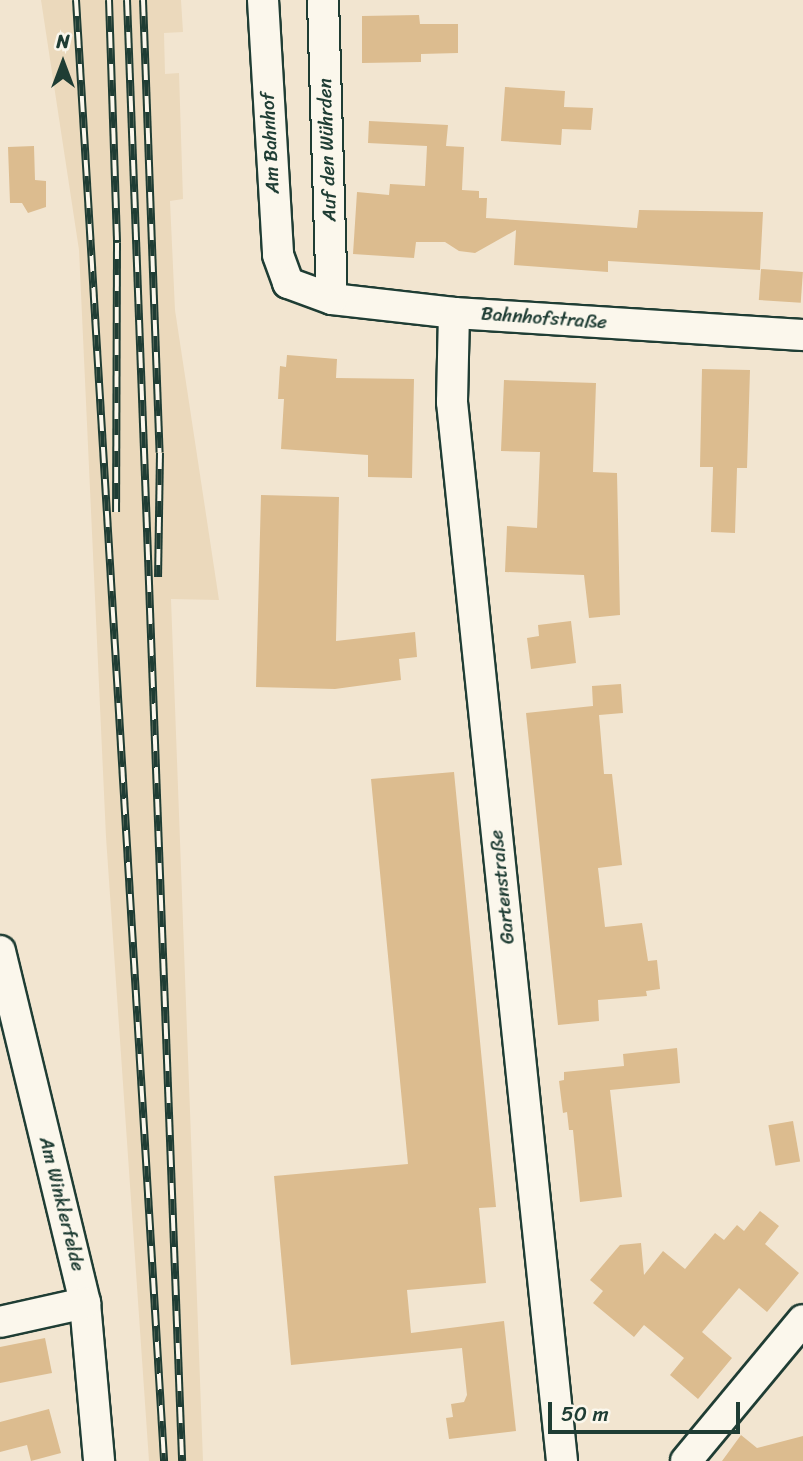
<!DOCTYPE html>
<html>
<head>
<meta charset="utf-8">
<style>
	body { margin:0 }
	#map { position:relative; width:803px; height:1461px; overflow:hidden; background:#f2e5d0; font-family:Sriracha,sans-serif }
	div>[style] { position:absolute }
	.built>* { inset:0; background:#ebd9bc }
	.building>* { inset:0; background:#dcbc8f; transform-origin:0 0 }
	.roads { filter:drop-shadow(2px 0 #1f3d34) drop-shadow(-2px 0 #1f3d34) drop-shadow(0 2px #1f3d34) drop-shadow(0 -2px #1f3d34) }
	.street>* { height:30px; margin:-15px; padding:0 15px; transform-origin:15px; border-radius:15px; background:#fbf7ec }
	.rail>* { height:8px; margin-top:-4px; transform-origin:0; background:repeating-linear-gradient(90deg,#fbf7ec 0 16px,#1f3d34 0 32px); box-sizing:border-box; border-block:2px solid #1f3d34 }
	span { translate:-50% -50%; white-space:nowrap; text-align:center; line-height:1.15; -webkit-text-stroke:5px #fbf7ec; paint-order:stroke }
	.street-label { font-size:19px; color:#1f3d34 }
	.north { position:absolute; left:28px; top:28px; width:70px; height:70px; -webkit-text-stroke:5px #fbf7ec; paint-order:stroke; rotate:0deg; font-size:19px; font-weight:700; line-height:28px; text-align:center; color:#1f3d34 }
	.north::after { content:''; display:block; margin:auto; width:24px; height:32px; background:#1f3d34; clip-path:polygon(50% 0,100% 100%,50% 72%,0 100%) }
	.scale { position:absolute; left:548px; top:1402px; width:192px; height:32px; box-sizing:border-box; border:4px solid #1f3d34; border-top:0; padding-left:9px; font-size:21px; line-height:24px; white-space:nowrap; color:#1f3d34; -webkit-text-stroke:5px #fbf7ec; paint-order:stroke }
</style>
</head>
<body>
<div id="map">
	<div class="built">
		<i style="clip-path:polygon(41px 0,181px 0,183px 32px,164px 33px,165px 74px,179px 73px,183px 199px,170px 201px,175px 310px,219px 600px,171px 599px,203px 1461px,149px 1461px,106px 837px,79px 250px)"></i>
	</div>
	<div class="building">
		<i style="clip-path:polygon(419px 15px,420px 24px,458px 24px,458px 53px,421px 54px,421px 62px,362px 63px,362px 16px)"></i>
		<i style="clip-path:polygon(505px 87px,565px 91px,564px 107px,593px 108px,591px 130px,562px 129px,561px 145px,501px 141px)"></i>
		<i style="clip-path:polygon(369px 121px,448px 125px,446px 146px,464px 147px,462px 190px,479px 191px,479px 198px,487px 198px,486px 218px,637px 228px,639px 210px,763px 212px,760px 270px,608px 261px,608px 272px,514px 265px,516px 230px,475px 253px,459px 251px,445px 242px,416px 242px,414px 258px,353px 254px,357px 192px,389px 195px,390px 184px,425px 186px,427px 146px,368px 143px)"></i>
		<i style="clip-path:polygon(34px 146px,35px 180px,46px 181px,46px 207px,28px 213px,22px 203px,10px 203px,8px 147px)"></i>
		<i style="left:761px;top:269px;width:42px;height:31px;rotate:4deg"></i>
		<i style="clip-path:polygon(287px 355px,337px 359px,336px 378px,414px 379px,412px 478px,368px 477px,368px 455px,281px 449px,284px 399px,278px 399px,280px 366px,286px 367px)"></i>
		<i style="clip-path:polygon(702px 369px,750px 370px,747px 468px,737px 468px,735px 533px,711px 532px,713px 467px,700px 467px)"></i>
		<i style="clip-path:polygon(504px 380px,596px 383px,593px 472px,617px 473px,620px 615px,589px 618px,584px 575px,505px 572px,507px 526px,537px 528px,540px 452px,501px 451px)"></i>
		<i style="clip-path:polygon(261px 495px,339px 497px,336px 641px,415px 632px,417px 657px,399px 659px,401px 680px,335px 689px,256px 687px)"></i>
		<i style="clip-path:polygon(571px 621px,576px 663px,531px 669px,527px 638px,539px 636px,538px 625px)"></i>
		<i style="clip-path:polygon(621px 684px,623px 713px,599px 715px,604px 774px,612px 774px,622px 865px,598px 868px,605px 927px,642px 923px,648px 961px,657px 960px,660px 989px,646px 991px,647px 996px,598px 1000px,599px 1021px,558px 1025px,526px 713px,593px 706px,592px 686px)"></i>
		<i style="clip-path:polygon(454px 772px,496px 1207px,479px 1208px,486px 1283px,407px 1290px,411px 1333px,504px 1321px,516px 1431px,449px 1439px,446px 1418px,453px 1417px,451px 1404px,464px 1402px,467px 1395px,462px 1348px,291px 1365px,274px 1176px,408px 1164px,371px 779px)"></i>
		<i style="clip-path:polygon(677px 1048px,680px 1083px,610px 1090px,622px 1197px,580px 1202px,573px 1130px,569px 1130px,567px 1112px,563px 1113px,559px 1081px,564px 1080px,564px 1072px,624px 1066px,623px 1054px)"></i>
		<i style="left:793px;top:1121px;width:41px;height:25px;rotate:80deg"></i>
		<i style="clip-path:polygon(760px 1211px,779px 1226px,765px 1244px,799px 1273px,767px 1312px,739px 1288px,702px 1332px,732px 1358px,698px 1399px,670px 1375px,684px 1358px,644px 1325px,634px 1337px,593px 1303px,603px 1291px,590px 1280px,620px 1245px,641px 1243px,644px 1275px,663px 1251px,685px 1269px,715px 1233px,724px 1240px,737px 1225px,744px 1231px)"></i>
		<i style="clip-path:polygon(45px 1338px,52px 1373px,0 1383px,0 1347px)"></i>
		<i style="clip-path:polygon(49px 1409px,61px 1453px,31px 1461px,27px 1445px,0 1452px,0 1422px)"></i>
		<i style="clip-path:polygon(741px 1435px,757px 1448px,803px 1436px,803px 1461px,722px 1461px)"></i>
	</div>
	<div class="roads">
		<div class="street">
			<i style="left:263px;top:0;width:255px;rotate:86.6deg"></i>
			<i style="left:278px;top:255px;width:30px;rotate:70deg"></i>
			<i style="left:288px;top:283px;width:47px;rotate:20deg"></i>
			<i style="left:332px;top:299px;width:123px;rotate:6.5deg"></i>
			<i style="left:454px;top:313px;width:350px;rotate:3.6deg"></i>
			<i style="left:323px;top:0;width:299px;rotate:88.3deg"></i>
			<i style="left:454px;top:313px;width:89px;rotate:91.3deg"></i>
			<i style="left:452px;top:402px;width:1065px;rotate:84.07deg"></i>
			<i style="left:0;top:951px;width:362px;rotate:76.4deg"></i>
			<i style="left:85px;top:1303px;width:159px;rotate:84.9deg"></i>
			<i style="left:0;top:1322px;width:87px;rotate:-12.6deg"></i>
			<i style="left:686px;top:1461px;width:183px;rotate:-50.3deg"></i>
		</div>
	</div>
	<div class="rail">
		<i style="left:76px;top:0;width:1464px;rotate:86.55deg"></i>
		<i style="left:109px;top:0;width:243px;rotate:88.1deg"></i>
		<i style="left:117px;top:243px;width:269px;rotate:90.2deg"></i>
		<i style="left:127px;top:0;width:1462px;rotate:87.84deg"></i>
		<i style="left:143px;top:0;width:453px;rotate:87.9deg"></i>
		<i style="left:160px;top:453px;width:124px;rotate:90.9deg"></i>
	</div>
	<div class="street-label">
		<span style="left:270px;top:143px;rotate:-93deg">Am Bahnhof</span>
		<span style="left:327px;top:150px;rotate:-92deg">Auf den Wührden</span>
		<span style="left:544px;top:318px;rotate:4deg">Bahnhofstraße</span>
		<span style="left:502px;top:887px;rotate:-96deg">Gartenstraße</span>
		<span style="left:62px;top:1204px;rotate:76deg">Am Winklerfelde</span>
	</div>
	<div class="north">N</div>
	<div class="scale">50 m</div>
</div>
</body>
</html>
